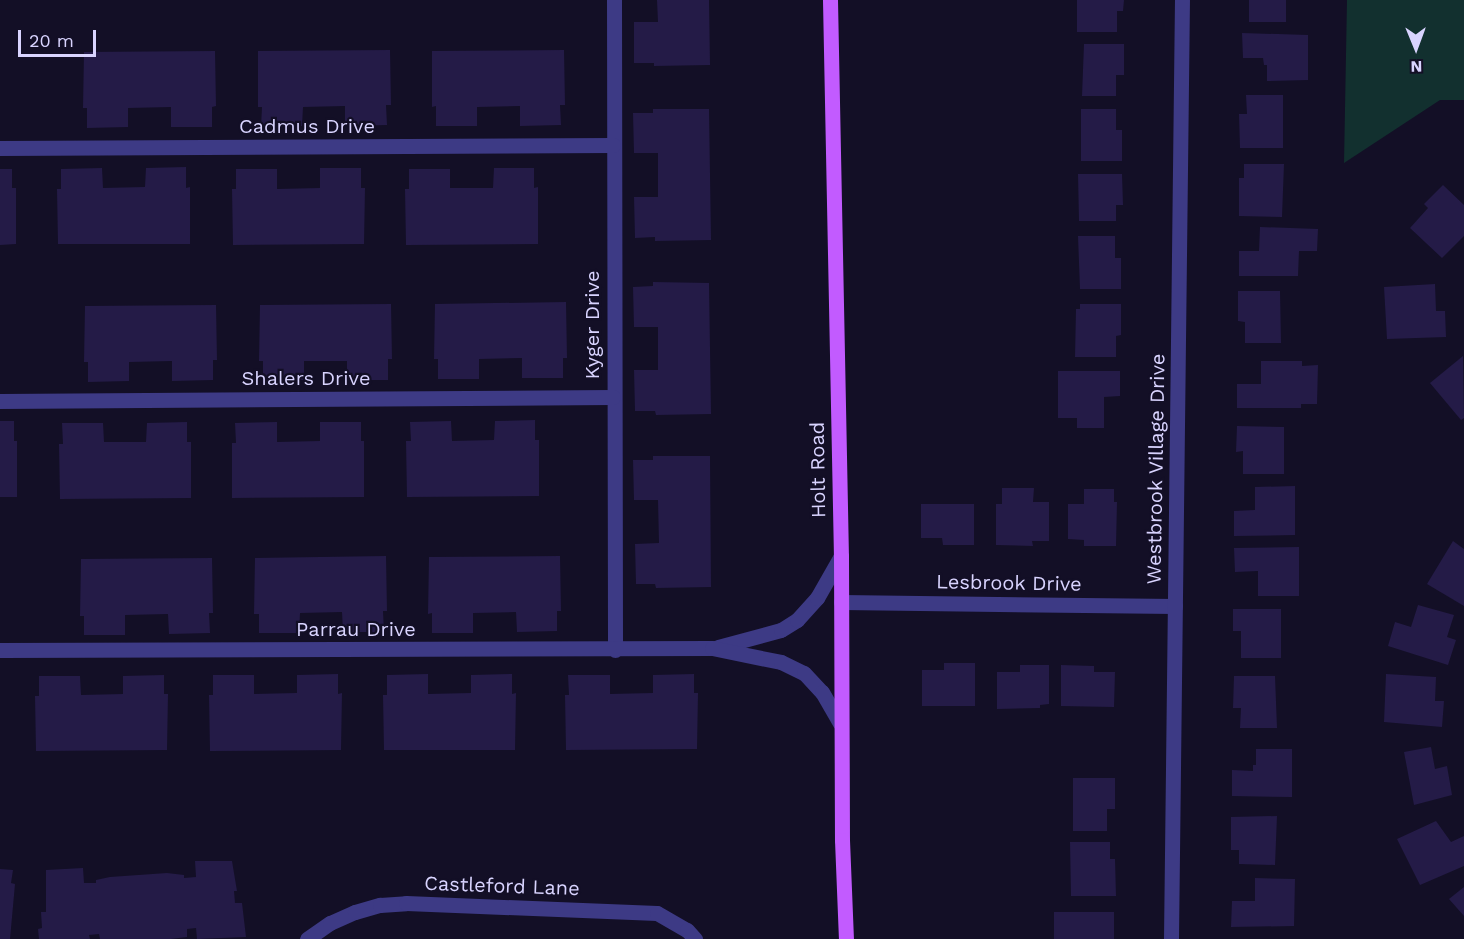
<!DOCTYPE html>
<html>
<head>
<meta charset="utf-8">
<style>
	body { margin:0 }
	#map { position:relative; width:1464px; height:939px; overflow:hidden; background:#130f26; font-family:"Work Sans",sans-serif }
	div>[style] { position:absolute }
	.green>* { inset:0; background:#12302f }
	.building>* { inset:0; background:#241b47; transform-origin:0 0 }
	.minor>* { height:15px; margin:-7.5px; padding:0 7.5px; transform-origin:7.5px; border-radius:7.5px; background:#3d3a85 }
	.major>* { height:15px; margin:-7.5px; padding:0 7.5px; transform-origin:7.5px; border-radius:7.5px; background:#c25bff }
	span { translate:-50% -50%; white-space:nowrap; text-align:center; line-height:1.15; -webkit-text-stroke:4.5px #130f26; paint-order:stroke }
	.street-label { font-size:20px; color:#d9d4ff }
	.north { position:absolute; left:1386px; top:18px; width:60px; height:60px; -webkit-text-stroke:4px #130f26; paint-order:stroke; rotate:179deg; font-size:16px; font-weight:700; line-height:24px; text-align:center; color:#d9d4ff }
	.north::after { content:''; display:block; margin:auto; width:21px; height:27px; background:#d9d4ff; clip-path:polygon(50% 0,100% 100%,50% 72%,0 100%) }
	.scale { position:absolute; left:18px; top:30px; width:78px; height:27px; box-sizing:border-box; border:3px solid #d9d4ff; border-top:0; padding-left:8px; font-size:18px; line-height:21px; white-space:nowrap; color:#d9d4ff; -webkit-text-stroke:4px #130f26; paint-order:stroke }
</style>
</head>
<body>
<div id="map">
	<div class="green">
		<i style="clip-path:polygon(1347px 0,1464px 0,1464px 100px,1440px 100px,1344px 163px)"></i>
	</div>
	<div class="building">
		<i style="clip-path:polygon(657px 0,709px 0,710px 65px,654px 66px,654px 63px,634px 63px,634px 22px,658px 22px)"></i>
		<i style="clip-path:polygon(1077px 0,1124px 0,1123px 11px,1117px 11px,1117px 32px,1077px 32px)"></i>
		<i style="left:1249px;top:0;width:37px;height:22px"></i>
		<i style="clip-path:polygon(1242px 33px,1308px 35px,1308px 80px,1267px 81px,1267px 65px,1264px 65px,1263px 58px,1243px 58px)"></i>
		<i style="clip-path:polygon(1084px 44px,1124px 44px,1124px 75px,1116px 75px,1116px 96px,1082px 96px)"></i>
		<i style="clip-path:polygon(390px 50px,391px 105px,386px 105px,387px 125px,345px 126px,345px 106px,303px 107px,302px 126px,261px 127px,262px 107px,258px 107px,258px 51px)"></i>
		<i style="clip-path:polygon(564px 50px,565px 105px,560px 105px,561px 125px,520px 126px,520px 106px,477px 107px,477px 126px,436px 126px,436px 106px,432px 107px,432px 51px)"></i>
		<i style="clip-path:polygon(215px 51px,216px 106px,212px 107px,212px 127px,171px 127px,171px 107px,128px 108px,128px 127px,87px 128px,87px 108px,83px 108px,84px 52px)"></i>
		<i style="clip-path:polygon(1246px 95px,1283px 95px,1283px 148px,1240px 148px,1239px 114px,1247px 114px)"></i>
		<i style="clip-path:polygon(653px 109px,709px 109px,711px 240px,655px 241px,655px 237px,635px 238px,634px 197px,658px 197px,658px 153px,634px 153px,633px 113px,653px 113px)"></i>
		<i style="clip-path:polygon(1081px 109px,1116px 109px,1116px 130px,1122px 130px,1122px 161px,1081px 161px)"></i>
		<i style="clip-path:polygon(1244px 164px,1284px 164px,1282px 217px,1239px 216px,1239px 178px,1244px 178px)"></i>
		<i style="clip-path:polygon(186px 167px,186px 188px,190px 187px,190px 244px,58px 244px,57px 189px,61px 189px,61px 169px,102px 168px,103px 188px,145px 187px,146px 168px)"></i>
		<i style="clip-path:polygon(320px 168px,361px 168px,361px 188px,365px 188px,364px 244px,233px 245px,232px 189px,236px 189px,236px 169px,277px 169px,277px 189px,320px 188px)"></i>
		<i style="clip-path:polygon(494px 168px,534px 168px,534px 188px,538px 187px,538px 244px,406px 245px,405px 189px,409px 189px,409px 169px,450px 169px,450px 188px,493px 188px)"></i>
		<i style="clip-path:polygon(0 169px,12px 169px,12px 188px,16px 188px,16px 244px,0 245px)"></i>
		<i style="clip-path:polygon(1078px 174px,1122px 174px,1123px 205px,1116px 205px,1116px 221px,1079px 221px)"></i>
		<i style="clip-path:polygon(1443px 185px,1464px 205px,1464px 236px,1442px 258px,1410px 228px,1428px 208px,1424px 204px)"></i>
		<i style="clip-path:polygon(1260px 227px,1318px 229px,1317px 251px,1299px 251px,1298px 276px,1239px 276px,1239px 251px,1259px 251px)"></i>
		<i style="clip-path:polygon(1078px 236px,1115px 236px,1115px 258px,1121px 258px,1121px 289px,1080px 289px)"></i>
		<i style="clip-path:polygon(653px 282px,709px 283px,711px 414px,656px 415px,655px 411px,635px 411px,634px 370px,658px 370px,658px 327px,634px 327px,633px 287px,653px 286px)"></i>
		<i style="clip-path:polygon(1435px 284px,1436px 311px,1445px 311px,1446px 337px,1387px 339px,1384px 287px)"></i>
		<i style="clip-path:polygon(1238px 291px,1280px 291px,1281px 343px,1245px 343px,1245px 322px,1238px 321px)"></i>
		<i style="clip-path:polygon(566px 302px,567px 358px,563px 358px,563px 378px,522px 378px,522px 358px,479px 359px,479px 379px,438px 379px,438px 359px,434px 359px,435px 304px)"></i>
		<i style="clip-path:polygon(391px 304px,392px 359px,388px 359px,388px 380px,347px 380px,347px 361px,304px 361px,304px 380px,263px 381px,263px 361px,259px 361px,260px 305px)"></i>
		<i style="clip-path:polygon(1080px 304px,1121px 304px,1121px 335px,1116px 336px,1116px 357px,1075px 357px,1076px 309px,1080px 309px)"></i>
		<i style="clip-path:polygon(216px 305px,217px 360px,213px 360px,213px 380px,172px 381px,172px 361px,129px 362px,129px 381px,88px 382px,88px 362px,84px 362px,85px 306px)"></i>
		<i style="clip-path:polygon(1463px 356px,1464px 418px,1461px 420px,1430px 383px)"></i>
		<i style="clip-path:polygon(1261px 361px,1302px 361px,1302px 366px,1318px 365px,1317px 404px,1301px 404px,1301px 408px,1237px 408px,1237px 384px,1261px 384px)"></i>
		<i style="clip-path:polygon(1058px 371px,1120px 371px,1120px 396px,1104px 397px,1104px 428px,1077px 428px,1077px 418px,1058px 418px)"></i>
		<i style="clip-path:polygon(535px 420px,535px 440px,539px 440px,539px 496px,407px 497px,406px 441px,411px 441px,410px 422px,451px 421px,452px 441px,494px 440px,495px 421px)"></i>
		<i style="clip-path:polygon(0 421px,14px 421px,14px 441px,17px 441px,17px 497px,0 497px)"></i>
		<i style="clip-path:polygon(187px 422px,187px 442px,191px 442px,191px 498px,60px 499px,59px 444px,63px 444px,62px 423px,103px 423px,104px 442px,146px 442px,147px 423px)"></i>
		<i style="clip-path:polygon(277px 422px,277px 442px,320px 441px,320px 422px,361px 422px,361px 441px,364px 441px,364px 497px,232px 498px,232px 443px,236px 443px,235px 423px)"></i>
		<i style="clip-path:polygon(1237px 426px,1284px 427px,1284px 474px,1243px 474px,1243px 451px,1236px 452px)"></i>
		<i style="clip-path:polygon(653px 456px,710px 456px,711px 587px,656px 588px,655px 584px,636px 584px,635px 544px,659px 543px,658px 500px,634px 500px,633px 460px,653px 460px)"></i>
		<i style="clip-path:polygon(1295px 486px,1295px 535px,1234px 536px,1234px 511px,1255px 510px,1255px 487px)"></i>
		<i style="clip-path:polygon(1002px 488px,1034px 488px,1033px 502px,1049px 502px,1049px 541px,1032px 541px,1033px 546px,996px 545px,996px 504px,1002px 504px)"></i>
		<i style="clip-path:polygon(1084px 489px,1114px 489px,1114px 502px,1117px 502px,1116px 546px,1084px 546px,1084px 540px,1068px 539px,1068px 504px,1084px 504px)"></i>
		<i style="clip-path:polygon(921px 504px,974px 504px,974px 545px,943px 545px,942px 538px,921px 538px)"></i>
		<i style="clip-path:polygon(1453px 541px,1464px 549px,1464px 606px,1427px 584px)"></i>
		<i style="clip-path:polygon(1299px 547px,1299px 596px,1258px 596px,1258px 571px,1235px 572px,1234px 548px)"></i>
		<i style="clip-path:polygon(386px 556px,387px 611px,383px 611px,384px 632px,343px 632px,342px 612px,300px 613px,299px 633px,259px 633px,259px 614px,254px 614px,255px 558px)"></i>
		<i style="clip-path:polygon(560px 556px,561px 611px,557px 611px,557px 631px,517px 632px,516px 612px,473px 613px,473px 633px,432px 633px,432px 613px,428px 614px,429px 557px)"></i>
		<i style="clip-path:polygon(212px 558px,213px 613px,209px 613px,210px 633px,169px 634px,168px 614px,125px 615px,125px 635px,84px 635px,84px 616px,80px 616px,81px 559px)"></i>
		<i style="clip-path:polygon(1418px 605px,1454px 615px,1447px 637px,1456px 640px,1448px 665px,1388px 646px,1395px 622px,1411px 627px)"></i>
		<i style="clip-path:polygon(1233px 609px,1281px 609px,1281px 658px,1241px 658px,1241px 631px,1233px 631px)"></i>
		<i style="clip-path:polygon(944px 663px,975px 663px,975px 706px,922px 706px,922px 670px,944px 670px)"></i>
		<i style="clip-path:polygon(1020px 665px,1049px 665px,1049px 704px,1040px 705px,1040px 708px,997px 709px,997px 672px,1020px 672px)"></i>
		<i style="clip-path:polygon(1061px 665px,1094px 666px,1094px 672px,1115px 672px,1114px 707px,1061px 706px)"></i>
		<i style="clip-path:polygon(338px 674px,338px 694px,342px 693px,341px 750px,210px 751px,209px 695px,213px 695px,213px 675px,254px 675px,254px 694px,297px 693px,297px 675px)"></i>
		<i style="clip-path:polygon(428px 674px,428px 694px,471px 693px,471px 675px,512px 674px,512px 694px,516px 693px,515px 750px,384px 750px,383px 695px,387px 695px,387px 675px)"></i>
		<i style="clip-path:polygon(694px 674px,694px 693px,698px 693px,697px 749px,566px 750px,565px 695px,569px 695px,568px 675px,610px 675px,610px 694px,653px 693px,653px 675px)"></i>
		<i style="clip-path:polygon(1386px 674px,1436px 677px,1435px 701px,1444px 701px,1442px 727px,1384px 722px)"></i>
		<i style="clip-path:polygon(164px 675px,164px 694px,168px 694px,167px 750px,36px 751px,35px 696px,39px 696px,39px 676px,80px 676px,81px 695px,123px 694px,123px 676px)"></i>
		<i style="clip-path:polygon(1234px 676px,1275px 676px,1277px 728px,1240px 728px,1241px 708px,1233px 708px)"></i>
		<i style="clip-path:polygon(1431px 747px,1435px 769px,1447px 766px,1452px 795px,1414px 805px,1404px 752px)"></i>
		<i style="clip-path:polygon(1256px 749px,1292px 749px,1292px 797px,1232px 796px,1232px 770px,1253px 771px,1253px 765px,1256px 765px)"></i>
		<i style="clip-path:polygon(1073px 778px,1115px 778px,1115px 809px,1107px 809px,1107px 831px,1073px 831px)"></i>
		<i style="clip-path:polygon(1277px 816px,1275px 865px,1239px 864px,1239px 850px,1231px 850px,1231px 817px)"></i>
		<i style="clip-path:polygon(1436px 821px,1451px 842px,1464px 836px,1464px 866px,1420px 885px,1397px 839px)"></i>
		<i style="clip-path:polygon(1070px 842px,1110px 842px,1110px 859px,1115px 859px,1116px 896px,1071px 896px)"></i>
		<i style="clip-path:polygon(195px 861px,232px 861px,237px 891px,234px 891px,235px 903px,242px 903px,246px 937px,197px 939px,196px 928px,187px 929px,187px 937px,171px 939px,100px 939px,99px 934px,89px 935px,90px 939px,39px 939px,38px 929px,42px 928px,41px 912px,46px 912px,46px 870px,83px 868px,84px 883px,96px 883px,96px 880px,110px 877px,167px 873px,184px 875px,184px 878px,196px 877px)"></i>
		<i style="clip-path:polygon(0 869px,13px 870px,11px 883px,15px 884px,10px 939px,0 939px)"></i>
		<i style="clip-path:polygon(1255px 878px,1295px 879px,1294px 926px,1231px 927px,1232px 901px,1255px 901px)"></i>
		<i style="clip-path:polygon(1464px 887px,1464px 916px,1449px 899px)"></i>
		<i style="left:1114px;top:912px;width:27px;height:60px;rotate:90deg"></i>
	</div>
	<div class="minor">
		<i style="left:614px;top:0;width:650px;rotate:89.91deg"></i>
		<i style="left:0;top:148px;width:613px;rotate:-0.28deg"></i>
		<i style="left:0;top:401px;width:613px;rotate:-0.37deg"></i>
		<i style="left:841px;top:602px;width:334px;rotate:0.7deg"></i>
		<i style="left:718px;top:647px;width:65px;rotate:-15.1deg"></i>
		<i style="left:781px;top:630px;width:19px;rotate:-32deg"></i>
		<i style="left:797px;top:620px;width:30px;rotate:-48deg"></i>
		<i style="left:817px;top:598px;width:48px;rotate:-60.3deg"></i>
		<i style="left:0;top:650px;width:712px;rotate:-0.16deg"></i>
		<i style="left:712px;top:648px;width:70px;rotate:11.5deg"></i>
		<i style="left:781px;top:662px;width:25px;rotate:26deg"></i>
		<i style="left:804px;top:673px;width:26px;rotate:47deg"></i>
		<i style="left:822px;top:692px;width:36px;rotate:60deg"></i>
		<i style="left:307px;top:939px;width:28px;rotate:-35deg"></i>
		<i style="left:330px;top:923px;width:27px;rotate:-24deg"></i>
		<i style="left:355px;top:912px;width:26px;rotate:-16deg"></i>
		<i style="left:380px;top:905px;width:26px;rotate:-4deg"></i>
		<i style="left:406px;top:903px;width:251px;rotate:2.3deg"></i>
		<i style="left:657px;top:913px;width:34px;rotate:30deg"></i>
		<i style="left:687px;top:930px;width:12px;rotate:48deg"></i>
		<i style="left:1171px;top:939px;width:939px;rotate:-89.33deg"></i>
	</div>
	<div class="major">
		<i style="left:830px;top:0;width:556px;rotate:88.87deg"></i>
		<i style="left:841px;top:556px;width:284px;rotate:89.8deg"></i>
		<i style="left:842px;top:840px;width:99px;rotate:87.7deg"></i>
	</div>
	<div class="street-label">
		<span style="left:307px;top:126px">Cadmus Drive</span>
		<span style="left:592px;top:325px;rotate:-90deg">Kyger Drive</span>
		<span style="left:306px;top:378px">Shalers Drive</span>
		<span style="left:1156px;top:469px;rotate:-89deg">Westbrook Village Drive</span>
		<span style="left:818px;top:470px;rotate:-91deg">Holt Road</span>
		<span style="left:1009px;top:583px;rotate:1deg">Lesbrook Drive</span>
		<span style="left:356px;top:629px">Parrau Drive</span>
		<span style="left:502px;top:886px;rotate:2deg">Castleford Lane</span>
	</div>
	<div class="north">N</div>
	<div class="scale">20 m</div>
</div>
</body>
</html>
